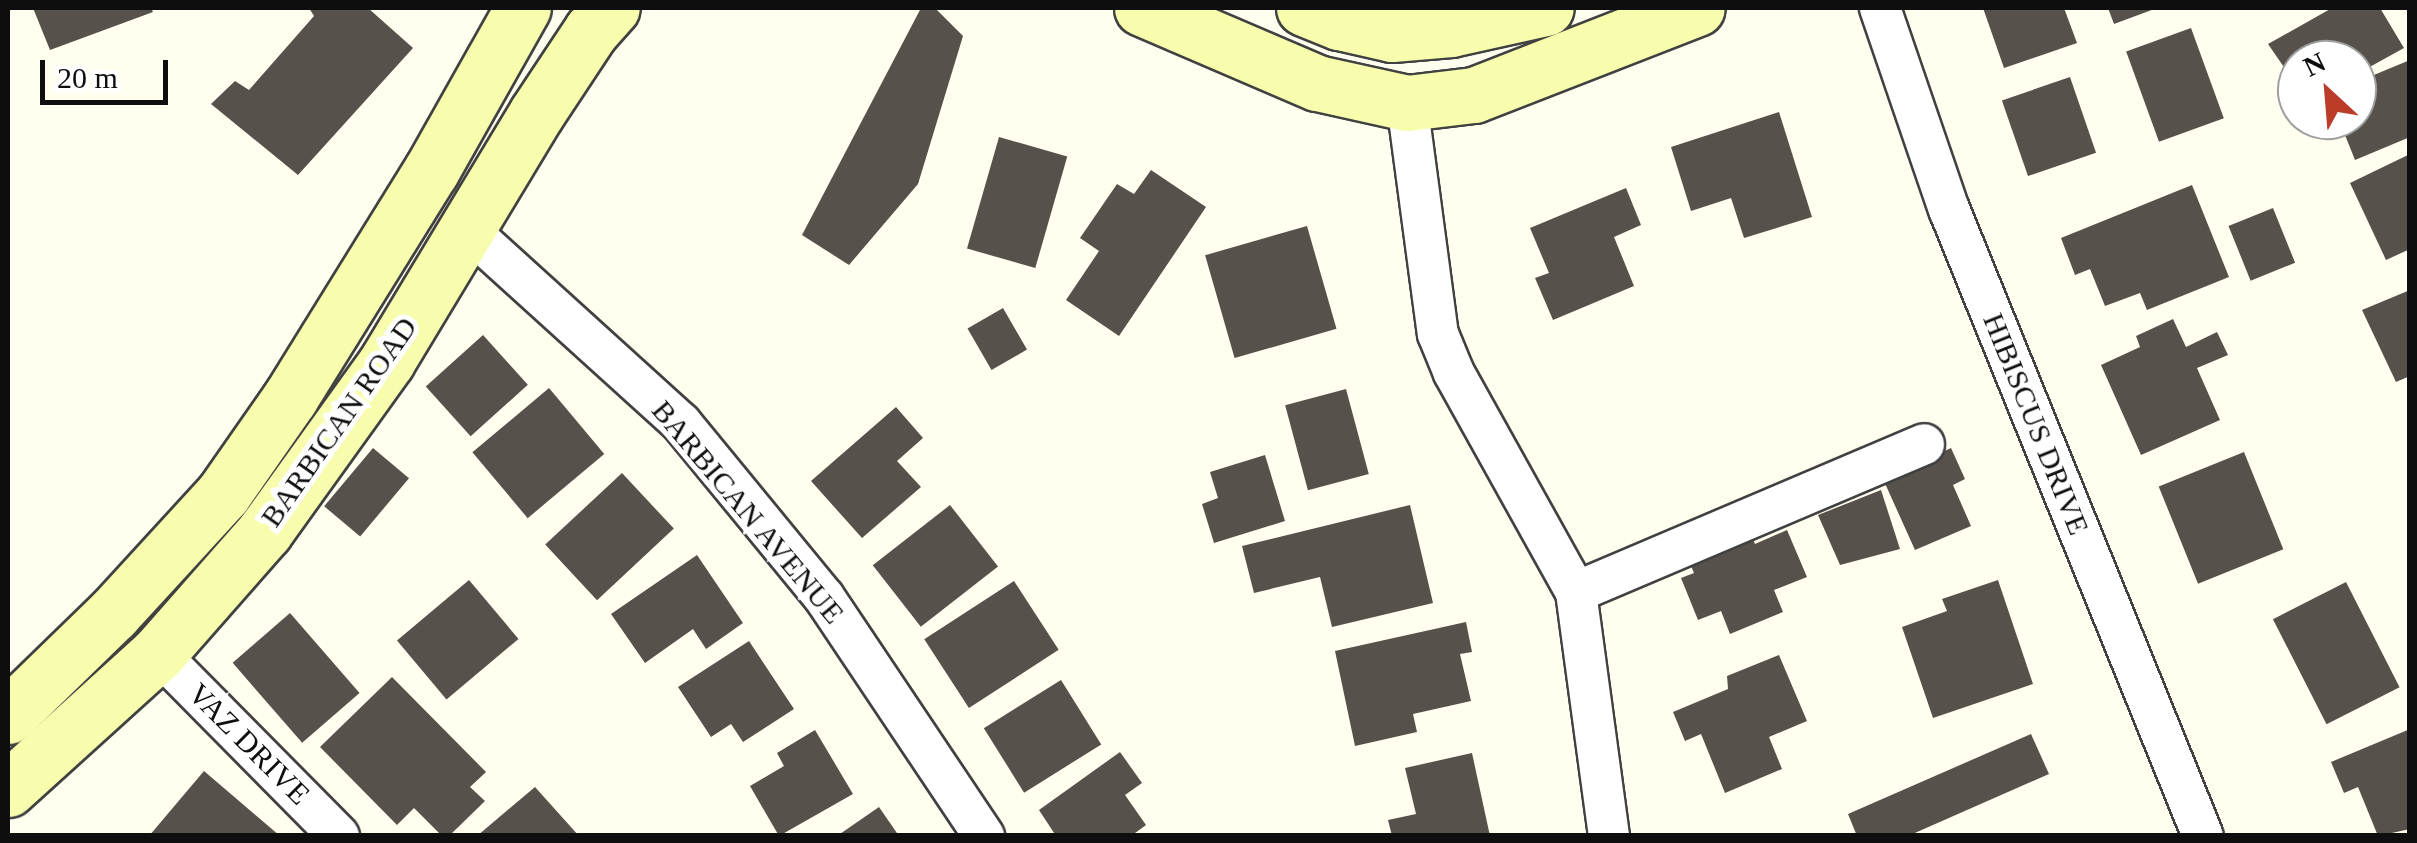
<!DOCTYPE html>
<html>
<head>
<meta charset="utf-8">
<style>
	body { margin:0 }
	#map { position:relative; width:2417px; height:843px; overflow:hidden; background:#fffeef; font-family:"Times New Roman",serif }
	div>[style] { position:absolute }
	.building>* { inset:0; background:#56514b; transform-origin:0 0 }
	.roads { filter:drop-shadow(2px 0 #414141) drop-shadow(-2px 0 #414141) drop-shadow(0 2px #414141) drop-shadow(0 -2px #414141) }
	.street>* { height:40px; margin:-20px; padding:0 20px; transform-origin:20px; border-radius:20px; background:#fff }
	.secondary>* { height:55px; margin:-27.5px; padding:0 27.5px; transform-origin:27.5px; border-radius:27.5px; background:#f7fdac }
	span { translate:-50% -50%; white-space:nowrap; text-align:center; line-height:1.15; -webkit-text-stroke:10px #fff; paint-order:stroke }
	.street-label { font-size:30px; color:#0e0e0e }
	.frame { position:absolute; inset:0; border:10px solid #0e0e0e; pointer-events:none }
	.north { position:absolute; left:2277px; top:40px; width:100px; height:100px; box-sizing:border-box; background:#fff; border:2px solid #9f9f9f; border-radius:50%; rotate:334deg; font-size:28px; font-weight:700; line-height:40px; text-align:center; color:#0e0e0e }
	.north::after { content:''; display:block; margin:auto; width:35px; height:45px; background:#bb3d29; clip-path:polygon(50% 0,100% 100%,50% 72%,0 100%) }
	.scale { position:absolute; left:40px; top:60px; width:128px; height:45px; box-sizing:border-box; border:5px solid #0e0e0e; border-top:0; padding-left:12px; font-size:30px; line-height:35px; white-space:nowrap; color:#0e0e0e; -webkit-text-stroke:8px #fff; paint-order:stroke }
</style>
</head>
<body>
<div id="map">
	<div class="building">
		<i style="clip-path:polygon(33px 8px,151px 8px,153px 12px,50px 50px)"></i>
		<i style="clip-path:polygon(309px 8px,368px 8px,413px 48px,298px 175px,211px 104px,235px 81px,249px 90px,314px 16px)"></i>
		<i style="clip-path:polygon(921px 8px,935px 8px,963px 36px,918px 184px,849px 265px,802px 235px)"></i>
		<i style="clip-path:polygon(1983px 8px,2064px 8px,2077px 43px,2004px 68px)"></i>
		<i style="clip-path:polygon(2108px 8px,2157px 8px,2114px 24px)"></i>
		<i style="clip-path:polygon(2332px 8px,2380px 8px,2404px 48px,2357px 74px,2357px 60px,2297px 60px,2297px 86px,2268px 44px)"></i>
		<i style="left:2191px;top:28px;width:96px;height:69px;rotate:70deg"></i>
		<i style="clip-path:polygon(2410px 60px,2410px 137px,2355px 160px,2339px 120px,2357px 120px,2357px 82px)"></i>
		<i style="left:2070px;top:77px;width:80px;height:72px;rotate:71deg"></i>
		<i style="clip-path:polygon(1779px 112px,1812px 217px,1744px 238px,1731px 198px,1691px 211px,1671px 147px)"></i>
		<i style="left:999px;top:137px;width:71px;height:116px;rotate:16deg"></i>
		<i style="clip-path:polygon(2410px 154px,2410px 249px,2386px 260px,2350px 183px)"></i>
		<i style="clip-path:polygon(1151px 170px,1206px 207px,1119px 336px,1066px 300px,1099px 251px,1080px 238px,1117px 184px,1134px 194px)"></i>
		<i style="clip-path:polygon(2192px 185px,2229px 277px,2147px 310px,2140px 293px,2105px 306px,2090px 269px,2075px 275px,2061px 238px)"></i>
		<i style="clip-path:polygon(1626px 188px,1641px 225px,1614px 237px,1634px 286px,1553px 320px,1535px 278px,1549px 273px,1530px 228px)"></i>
		<i style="left:2273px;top:208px;width:59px;height:48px;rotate:68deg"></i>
		<i style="left:1307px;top:226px;width:107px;height:106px;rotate:74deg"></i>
		<i style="clip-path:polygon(2410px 290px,2410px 376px,2396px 382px,2362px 310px)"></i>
		<i style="left:1003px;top:308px;width:48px;height:41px;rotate:60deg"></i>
		<i style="clip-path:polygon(2173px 319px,2186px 347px,2217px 332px,2228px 355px,2197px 368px,2220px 420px,2141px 455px,2101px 365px,2140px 347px,2136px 336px)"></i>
		<i style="left:483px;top:335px;width:67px;height:77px;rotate:48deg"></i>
		<i style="left:549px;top:388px;width:86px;height:100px;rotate:50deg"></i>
		<i style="left:1346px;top:389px;width:88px;height:63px;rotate:75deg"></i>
		<i style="clip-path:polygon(896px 407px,923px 438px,897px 461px,921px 487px,862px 538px,811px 481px)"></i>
		<i style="left:373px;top:448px;width:47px;height:76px;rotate:40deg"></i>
		<i style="clip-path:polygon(1951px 448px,1965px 479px,1953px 485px,1971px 526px,1915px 550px,1883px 479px)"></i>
		<i style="left:2244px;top:452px;width:105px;height:92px;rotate:68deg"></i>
		<i style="clip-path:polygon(1265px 455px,1285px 521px,1214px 543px,1202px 504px,1218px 498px,1210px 472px)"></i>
		<i style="left:622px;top:473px;width:76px;height:105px;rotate:47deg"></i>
		<i style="clip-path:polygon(1881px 490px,1900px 549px,1840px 565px,1818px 515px)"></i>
		<i style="left:950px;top:505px;width:78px;height:98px;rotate:52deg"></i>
		<i style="clip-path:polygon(1410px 505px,1433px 603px,1332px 627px,1320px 577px,1254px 593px,1242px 546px)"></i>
		<i style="clip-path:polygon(1748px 527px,1755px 544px,1787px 530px,1807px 577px,1774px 590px,1783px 612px,1730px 634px,1721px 611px,1698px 620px,1681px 578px,1694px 573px,1685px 552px)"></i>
		<i style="clip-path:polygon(697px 555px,743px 623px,706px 649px,693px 629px,645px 663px,611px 614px)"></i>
		<i style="left:469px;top:580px;width:77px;height:94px;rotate:50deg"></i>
		<i style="clip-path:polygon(1998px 580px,2033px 684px,1933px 718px,1902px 627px,1947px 611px,1942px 599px)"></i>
		<i style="left:1014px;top:581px;width:82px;height:107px;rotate:57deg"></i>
		<i style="left:2346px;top:582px;width:118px;height:82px;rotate:63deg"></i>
		<i style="left:290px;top:613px;width:106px;height:76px;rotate:49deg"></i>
		<i style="clip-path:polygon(1466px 622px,1472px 652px,1460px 654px,1471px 701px,1413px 714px,1417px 732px,1355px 746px,1335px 651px)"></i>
		<i style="clip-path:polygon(749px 641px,794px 709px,743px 742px,731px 724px,711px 737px,678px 687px)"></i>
		<i style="clip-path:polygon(1779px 655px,1807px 721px,1769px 737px,1782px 769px,1725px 793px,1701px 734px,1685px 741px,1673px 712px,1728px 689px,1727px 676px)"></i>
		<i style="clip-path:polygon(392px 677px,486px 772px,470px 787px,485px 801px,449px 836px,442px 836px,414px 808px,397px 825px,320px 747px)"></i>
		<i style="left:1061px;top:680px;width:76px;height:91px;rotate:58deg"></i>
		<i style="clip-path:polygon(2410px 729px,2410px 829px,2378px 836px,2358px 787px,2344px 793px,2331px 762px)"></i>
		<i style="clip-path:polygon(815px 730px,853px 794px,779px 836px,750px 786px,784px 766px,777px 753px)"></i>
		<i style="clip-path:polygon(2031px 734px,2049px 774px,1908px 836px,1857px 836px,1848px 814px)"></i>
		<i style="clip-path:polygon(1120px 752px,1142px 783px,1125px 795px,1146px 825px,1131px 836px,1056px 836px,1039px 810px)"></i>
		<i style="clip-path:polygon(1472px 753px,1490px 836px,1392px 836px,1388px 820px,1416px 814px,1405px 768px)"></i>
		<i style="clip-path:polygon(204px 771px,280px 836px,149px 836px)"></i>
		<i style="clip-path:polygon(535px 787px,579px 836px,477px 836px)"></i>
		<i style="clip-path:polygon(879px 807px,899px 836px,837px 836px)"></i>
	</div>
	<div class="roads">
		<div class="street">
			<i style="left:1880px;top:8px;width:213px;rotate:71.1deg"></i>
			<i style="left:1949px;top:209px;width:676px;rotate:67.95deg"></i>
			<i style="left:1407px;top:103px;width:233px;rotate:82.4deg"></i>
			<i style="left:1438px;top:334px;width:42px;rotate:67.7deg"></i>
			<i style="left:1454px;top:373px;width:251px;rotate:60.9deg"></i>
			<i style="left:1576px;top:592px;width:246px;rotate:82.3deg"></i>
			<i style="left:466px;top:228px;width:290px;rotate:42.2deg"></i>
			<i style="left:681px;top:423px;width:225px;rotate:50.6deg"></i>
			<i style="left:824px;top:597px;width:288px;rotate:56.2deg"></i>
			<i style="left:1576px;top:592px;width:378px;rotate:-23deg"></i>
			<i style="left:158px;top:653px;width:257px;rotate:45.3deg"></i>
		</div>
		<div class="secondary">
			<i style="left:1142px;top:8px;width:190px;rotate:23.2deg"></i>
			<i style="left:1317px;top:83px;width:92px;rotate:12.5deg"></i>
			<i style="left:1407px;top:103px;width:67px;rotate:-6.8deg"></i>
			<i style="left:1474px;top:95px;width:239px;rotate:-21.3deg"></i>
			<i style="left:1304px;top:8px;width:38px;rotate:22deg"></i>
			<i style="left:1339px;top:22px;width:54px;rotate:12.8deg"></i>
			<i style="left:1392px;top:34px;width:59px;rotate:-4.8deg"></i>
			<i style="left:1451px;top:29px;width:97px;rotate:-12.5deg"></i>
			<i style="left:8px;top:716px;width:146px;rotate:-44.2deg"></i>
			<i style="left:113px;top:614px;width:163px;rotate:-47.5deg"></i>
			<i style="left:223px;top:494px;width:117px;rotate:-55.1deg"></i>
			<i style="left:290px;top:398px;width:267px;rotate:-58.2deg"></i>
			<i style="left:431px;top:171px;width:187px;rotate:-60.6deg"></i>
			<i style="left:8px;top:789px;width:202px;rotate:-42.2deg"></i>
			<i style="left:158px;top:653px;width:162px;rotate:-48.7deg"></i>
			<i style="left:265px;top:531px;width:209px;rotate:-54.3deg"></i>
			<i style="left:387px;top:361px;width:288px;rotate:-58.9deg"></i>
			<i style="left:536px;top:114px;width:100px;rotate:-56.5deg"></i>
			<i style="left:591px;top:31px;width:31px;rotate:-48deg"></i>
		</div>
	</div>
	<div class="street-label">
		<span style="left:339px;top:422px;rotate:-55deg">BARBICAN ROAD</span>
		<span style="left:2036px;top:424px;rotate:68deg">HIBISCUS DRIVE</span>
		<span style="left:748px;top:512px;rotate:50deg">BARBICAN AVENUE</span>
		<span style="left:249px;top:744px;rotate:45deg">VAZ DRIVE</span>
	</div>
	<div class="frame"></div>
	<div class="north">N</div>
	<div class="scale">20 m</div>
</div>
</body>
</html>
